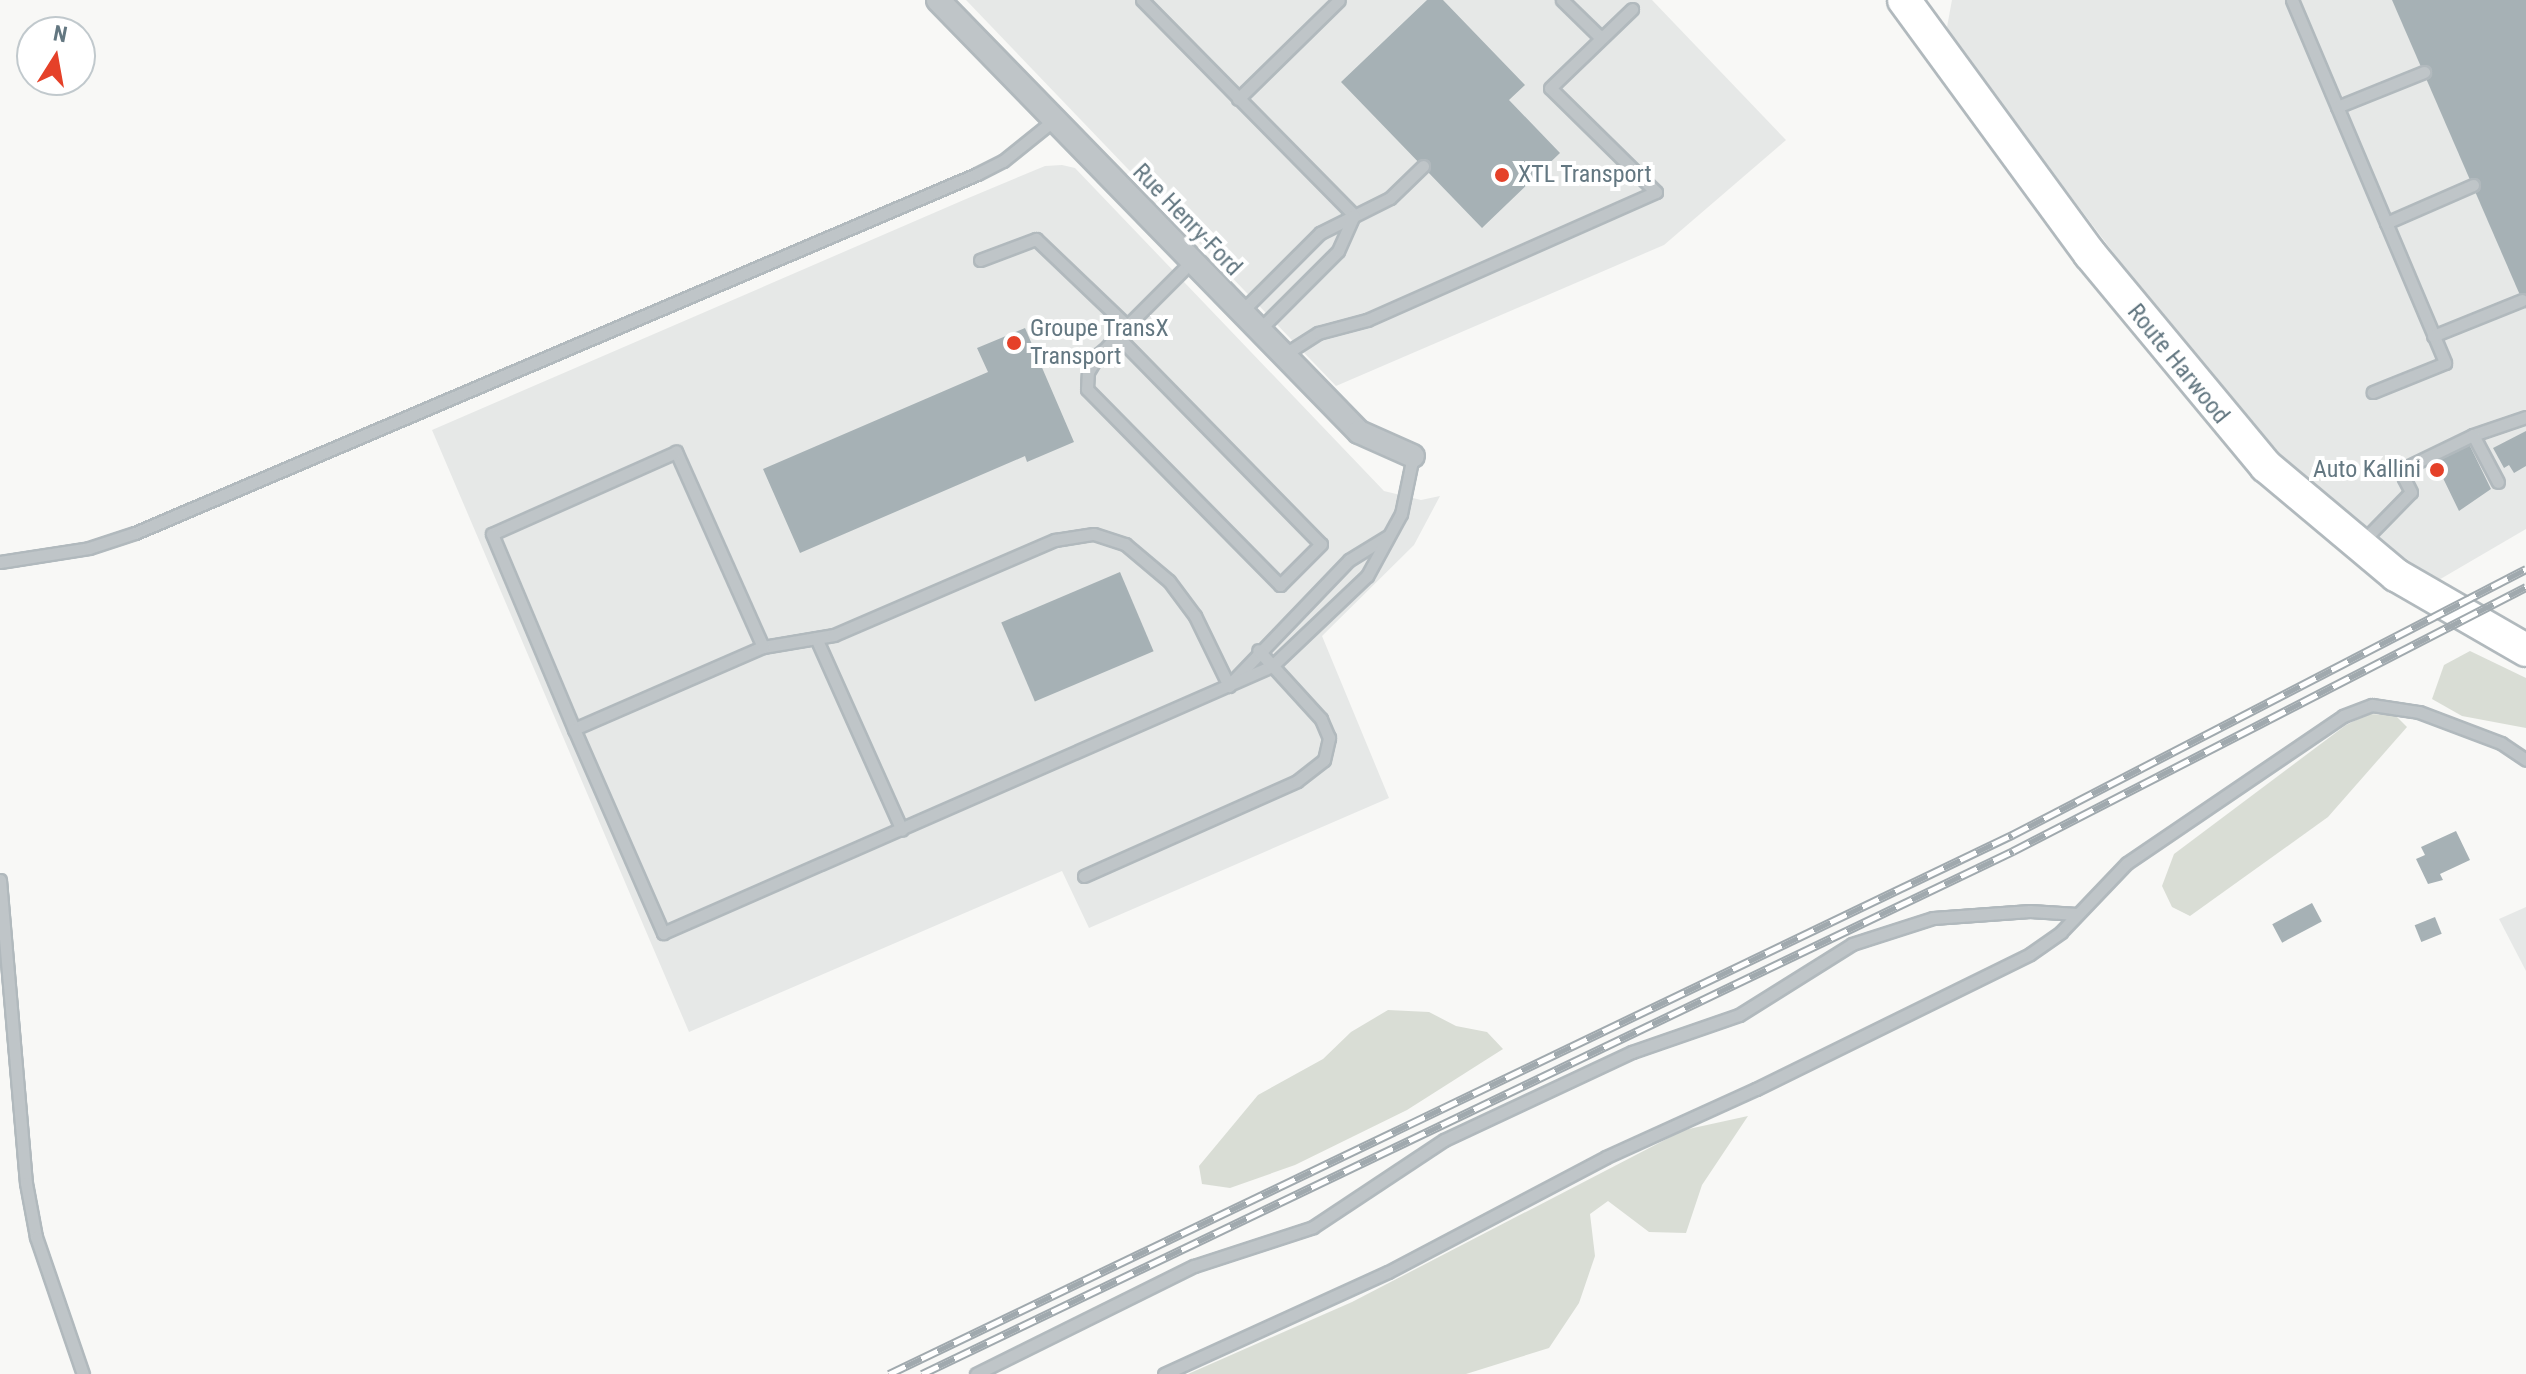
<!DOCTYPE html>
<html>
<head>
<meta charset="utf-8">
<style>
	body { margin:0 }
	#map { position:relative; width:2526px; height:1374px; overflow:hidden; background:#f8f8f6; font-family:"Roboto Condensed",sans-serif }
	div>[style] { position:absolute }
	.built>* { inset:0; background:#e6e8e7 }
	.green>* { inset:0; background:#d9ddd5 }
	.building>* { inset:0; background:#a6b1b5; transform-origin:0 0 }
	.roads { filter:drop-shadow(2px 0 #b1b9bd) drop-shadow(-2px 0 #b1b9bd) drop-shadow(0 2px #b1b9bd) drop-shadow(0 -2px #b1b9bd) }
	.lane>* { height:11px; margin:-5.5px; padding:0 5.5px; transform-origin:5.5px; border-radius:5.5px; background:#bfc5c8 }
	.street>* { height:22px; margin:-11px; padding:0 11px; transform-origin:11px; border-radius:11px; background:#bfc5c8 }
	.secondary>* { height:32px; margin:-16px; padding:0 16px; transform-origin:16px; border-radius:16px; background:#fff }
	.rail>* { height:9px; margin-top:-4.5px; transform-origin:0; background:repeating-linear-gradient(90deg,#fff 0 18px,#a0a9ae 0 36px); box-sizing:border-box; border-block:2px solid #a0a9ae }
	.dots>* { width:22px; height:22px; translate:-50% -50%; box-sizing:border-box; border:4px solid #fff; border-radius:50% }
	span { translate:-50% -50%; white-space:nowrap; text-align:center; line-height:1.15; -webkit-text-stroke:8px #fff; paint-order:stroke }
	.poi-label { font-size:24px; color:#637781 }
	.left { translate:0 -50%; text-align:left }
	.right { translate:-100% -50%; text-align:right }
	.street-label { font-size:24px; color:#637781 }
	.north { position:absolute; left:16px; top:16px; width:80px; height:80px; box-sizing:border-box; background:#fff; border:2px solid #c1c9cd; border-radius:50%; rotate:11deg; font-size:22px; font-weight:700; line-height:32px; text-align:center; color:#637781 }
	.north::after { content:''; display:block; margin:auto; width:28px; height:36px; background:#e54129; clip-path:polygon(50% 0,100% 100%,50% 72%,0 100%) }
</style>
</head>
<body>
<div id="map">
	<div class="built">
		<i style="clip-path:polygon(966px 0,1652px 0,1786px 140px,1664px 245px,1336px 386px)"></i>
		<i style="clip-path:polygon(1952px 0,2526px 0,2526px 529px,2437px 581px,2350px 519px,2296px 471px,2180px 341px,1952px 39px,1947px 27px)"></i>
		<i style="clip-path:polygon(1062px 165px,1075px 168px,1384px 491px,1421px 500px,1440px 496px,1414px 545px,1322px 636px,1389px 798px,1089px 928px,1062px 871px,689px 1032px,432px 430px,966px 199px,1045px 166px)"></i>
		<i style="clip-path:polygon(2526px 907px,2526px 971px,2499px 919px)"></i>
	</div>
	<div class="green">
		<i style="clip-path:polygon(2470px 651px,2526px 678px,2526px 728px,2462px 716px,2432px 699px,2444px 665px)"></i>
		<i style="clip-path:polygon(2368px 714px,2395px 715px,2407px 727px,2328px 817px,2190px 916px,2172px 907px,2162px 886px,2174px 854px,2346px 725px)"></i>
		<i style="clip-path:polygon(1388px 1010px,1429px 1012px,1456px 1026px,1487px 1032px,1503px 1049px,1407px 1110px,1295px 1165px,1230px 1188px,1202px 1184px,1199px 1166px,1258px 1095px,1323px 1059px,1351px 1032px)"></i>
		<i style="clip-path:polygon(1748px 1116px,1702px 1185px,1686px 1233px,1649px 1232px,1608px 1201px,1590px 1214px,1595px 1256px,1579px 1303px,1549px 1348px,1466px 1374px,1188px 1374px,1352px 1302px,1684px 1130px)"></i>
	</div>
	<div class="building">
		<i style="clip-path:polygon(1427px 0,1443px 0,1525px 85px,1509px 100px,1560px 153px,1482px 228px,1341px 82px)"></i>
		<i style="clip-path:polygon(2392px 0,2526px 0,2526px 309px)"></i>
		<i style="clip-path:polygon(1025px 328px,1074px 442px,1027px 462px,1025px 456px,800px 553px,763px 469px,988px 372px,977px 348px)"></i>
		<i style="clip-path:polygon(2526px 431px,2526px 466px,2514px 473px,2509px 465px,2504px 468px,2493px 448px)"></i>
		<i style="clip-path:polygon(2469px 444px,2491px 489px,2459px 511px,2442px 476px,2436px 479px,2428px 464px)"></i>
		<i style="left:1120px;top:572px;width:86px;height:129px;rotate:67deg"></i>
		<i style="clip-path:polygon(2456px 831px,2470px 860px,2440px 874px,2443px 880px,2428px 884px,2416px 859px,2425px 855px,2421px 847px)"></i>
		<i style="left:2312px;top:903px;width:21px;height:45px;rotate:62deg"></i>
		<i style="left:2435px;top:917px;width:18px;height:22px;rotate:68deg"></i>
	</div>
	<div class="roads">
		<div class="lane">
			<i style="left:1142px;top:0;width:302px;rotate:45.4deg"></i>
			<i style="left:1562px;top:0;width:54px;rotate:44.3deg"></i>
			<i style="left:2292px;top:0;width:394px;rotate:67.1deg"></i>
			<i style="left:2445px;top:363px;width:78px;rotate:158.1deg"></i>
			<i style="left:1238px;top:99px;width:141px;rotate:-44.4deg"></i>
			<i style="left:2337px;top:107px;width:94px;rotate:-21.9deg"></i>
			<i style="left:2386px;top:223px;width:95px;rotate:-23.6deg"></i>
			<i style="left:980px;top:260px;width:60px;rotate:-20.6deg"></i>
			<i style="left:1036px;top:239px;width:126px;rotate:43.7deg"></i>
			<i style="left:1241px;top:312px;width:112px;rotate:-45deg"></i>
			<i style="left:1320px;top:233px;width:78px;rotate:-26.6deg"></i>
			<i style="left:1390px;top:198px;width:46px;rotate:-44.1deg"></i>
			<i style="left:1258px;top:331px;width:113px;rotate:-45deg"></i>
			<i style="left:1338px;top:251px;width:39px;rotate:-66deg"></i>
			<i style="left:1117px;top:336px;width:291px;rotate:45.6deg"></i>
			<i style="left:1321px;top:544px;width:58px;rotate:135deg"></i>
			<i style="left:1280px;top:585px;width:275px;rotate:-134.6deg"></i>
			<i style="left:1087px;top:389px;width:17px;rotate:-87deg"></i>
			<i style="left:1088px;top:372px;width:21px;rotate:-59deg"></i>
			<i style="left:1099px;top:354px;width:11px;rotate:-41deg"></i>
			<i style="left:1107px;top:347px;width:15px;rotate:-48deg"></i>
			<i style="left:1117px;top:336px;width:105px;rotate:-45deg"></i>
			<i style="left:2433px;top:336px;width:96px;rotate:-22deg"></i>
			<i style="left:1282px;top:356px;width:43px;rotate:-32.6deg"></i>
			<i style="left:1318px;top:333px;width:51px;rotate:-14.9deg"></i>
			<i style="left:1367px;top:320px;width:316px;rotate:-23.9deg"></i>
			<i style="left:1656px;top:192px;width:148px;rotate:-135.5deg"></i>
			<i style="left:1550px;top:88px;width:114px;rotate:-43.9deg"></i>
			<i style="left:2473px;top:435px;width:56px;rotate:-18.8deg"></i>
			<i style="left:2361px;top:543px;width:71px;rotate:-45.6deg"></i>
			<i style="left:2411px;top:492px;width:16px;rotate:-117deg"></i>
			<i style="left:2404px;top:478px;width:11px;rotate:-75deg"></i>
			<i style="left:2407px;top:467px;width:73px;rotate:-25.9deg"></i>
			<i style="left:2473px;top:435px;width:53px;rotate:62deg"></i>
			<i style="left:0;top:562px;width:90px;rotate:-8.9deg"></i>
			<i style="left:89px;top:548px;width:48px;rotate:-18.1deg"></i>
			<i style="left:135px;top:533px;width:915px;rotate:-23.09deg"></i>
			<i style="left:977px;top:174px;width:29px;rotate:-27deg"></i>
			<i style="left:1003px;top:161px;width:65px;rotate:-38.8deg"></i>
			<i style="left:816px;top:638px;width:210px;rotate:65.9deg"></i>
			<i style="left:763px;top:647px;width:72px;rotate:-9.6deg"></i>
			<i style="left:834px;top:635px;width:241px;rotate:-23.3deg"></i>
			<i style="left:1055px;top:540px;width:39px;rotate:-9deg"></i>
			<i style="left:1094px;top:534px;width:33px;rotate:18deg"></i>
			<i style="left:1125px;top:544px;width:57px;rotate:40.1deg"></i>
			<i style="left:1169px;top:581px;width:44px;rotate:53.4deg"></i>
			<i style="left:1195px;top:616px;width:78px;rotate:64.1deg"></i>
			<i style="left:1232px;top:682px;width:169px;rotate:-46.2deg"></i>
			<i style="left:1349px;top:560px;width:46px;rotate:-31.6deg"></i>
			<i style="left:574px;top:729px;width:206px;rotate:-23.5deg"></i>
			<i style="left:763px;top:647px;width:214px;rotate:-114deg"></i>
			<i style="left:676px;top:452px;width:201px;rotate:156deg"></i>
			<i style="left:492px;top:534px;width:212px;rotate:67.2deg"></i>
			<i style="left:574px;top:729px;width:223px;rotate:66.4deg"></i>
			<i style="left:663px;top:933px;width:665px;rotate:-23.67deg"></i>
			<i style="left:1272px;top:666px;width:131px;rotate:-43.5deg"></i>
			<i style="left:1367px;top:576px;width:71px;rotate:-61.3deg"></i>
			<i style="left:1401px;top:514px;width:59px;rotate:-78.3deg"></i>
			<i style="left:1084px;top:876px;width:233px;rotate:-24deg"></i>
			<i style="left:1297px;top:781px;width:34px;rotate:-38deg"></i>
			<i style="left:1324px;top:760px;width:23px;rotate:-77deg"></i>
			<i style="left:1329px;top:738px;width:21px;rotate:-113deg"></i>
			<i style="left:1321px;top:719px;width:93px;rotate:-132.4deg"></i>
			<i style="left:0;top:880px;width:304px;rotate:85.1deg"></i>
			<i style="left:26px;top:1183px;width:55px;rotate:79.5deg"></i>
			<i style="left:36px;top:1237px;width:145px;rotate:71.1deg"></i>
			<i style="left:976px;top:1374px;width:243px;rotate:-26.4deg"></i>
			<i style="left:1194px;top:1266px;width:125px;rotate:-18.1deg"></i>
			<i style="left:1313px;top:1227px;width:157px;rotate:-33.6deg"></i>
			<i style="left:1444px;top:1140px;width:208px;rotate:-25.1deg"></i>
			<i style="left:1632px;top:1052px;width:113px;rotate:-19.1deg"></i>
			<i style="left:1739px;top:1015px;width:133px;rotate:-32.1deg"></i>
			<i style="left:1852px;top:944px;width:85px;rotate:-17.8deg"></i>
			<i style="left:1933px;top:918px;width:97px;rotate:-4.1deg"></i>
			<i style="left:2030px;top:911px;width:47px;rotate:3.7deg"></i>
			<i style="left:1164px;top:1374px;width:246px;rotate:-24.5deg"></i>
			<i style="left:1388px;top:1272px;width:246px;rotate:-27.8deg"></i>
			<i style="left:1606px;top:1157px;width:165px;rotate:-24.4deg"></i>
			<i style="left:1756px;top:1089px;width:305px;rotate:-26.2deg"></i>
			<i style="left:2030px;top:954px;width:38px;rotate:-35deg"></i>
			<i style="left:2061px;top:932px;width:95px;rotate:-46.3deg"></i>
			<i style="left:2127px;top:863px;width:261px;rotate:-34.2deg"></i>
			<i style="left:2343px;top:716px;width:31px;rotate:-21deg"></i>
			<i style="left:2372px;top:705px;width:48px;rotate:8.5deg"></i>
			<i style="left:2419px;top:712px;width:88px;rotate:20.7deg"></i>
			<i style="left:2501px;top:743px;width:30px;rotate:34deg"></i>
		</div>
		<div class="street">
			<i style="left:938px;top:0;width:603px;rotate:45.74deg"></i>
			<i style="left:1359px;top:432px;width:59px;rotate:24deg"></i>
		</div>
		<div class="secondary">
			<i style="left:1904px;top:0;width:315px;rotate:53.8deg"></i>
			<i style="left:2090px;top:254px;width:276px;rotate:50.3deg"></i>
			<i style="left:2266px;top:466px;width:170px;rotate:40deg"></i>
			<i style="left:2396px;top:575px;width:150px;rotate:30deg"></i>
		</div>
	</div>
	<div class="rail">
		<i style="left:889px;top:1374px;width:1246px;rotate:-25.64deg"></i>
		<i style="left:2012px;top:835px;width:579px;rotate:-27.36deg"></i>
		<i style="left:922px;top:1374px;width:1210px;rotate:-25.61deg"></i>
		<i style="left:2013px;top:851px;width:577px;rotate:-27.23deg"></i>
	</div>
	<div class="dots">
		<i style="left:1502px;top:175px;background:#e54129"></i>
		<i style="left:1014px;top:343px;background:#e54129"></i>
		<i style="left:2437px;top:470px;background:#e54129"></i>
	</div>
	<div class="poi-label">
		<span class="left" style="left:1518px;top:175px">XTL Transport</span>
		<span class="left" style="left:1030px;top:343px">Groupe TransX<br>Transport</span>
		<span class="right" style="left:2421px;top:470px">Auto Kallini</span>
	</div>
	<div class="street-label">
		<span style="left:1187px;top:220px;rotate:46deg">Rue Henry-Ford</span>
		<span style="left:2178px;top:364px;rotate:51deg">Route Harwood</span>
	</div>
	<div class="north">N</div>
</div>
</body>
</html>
